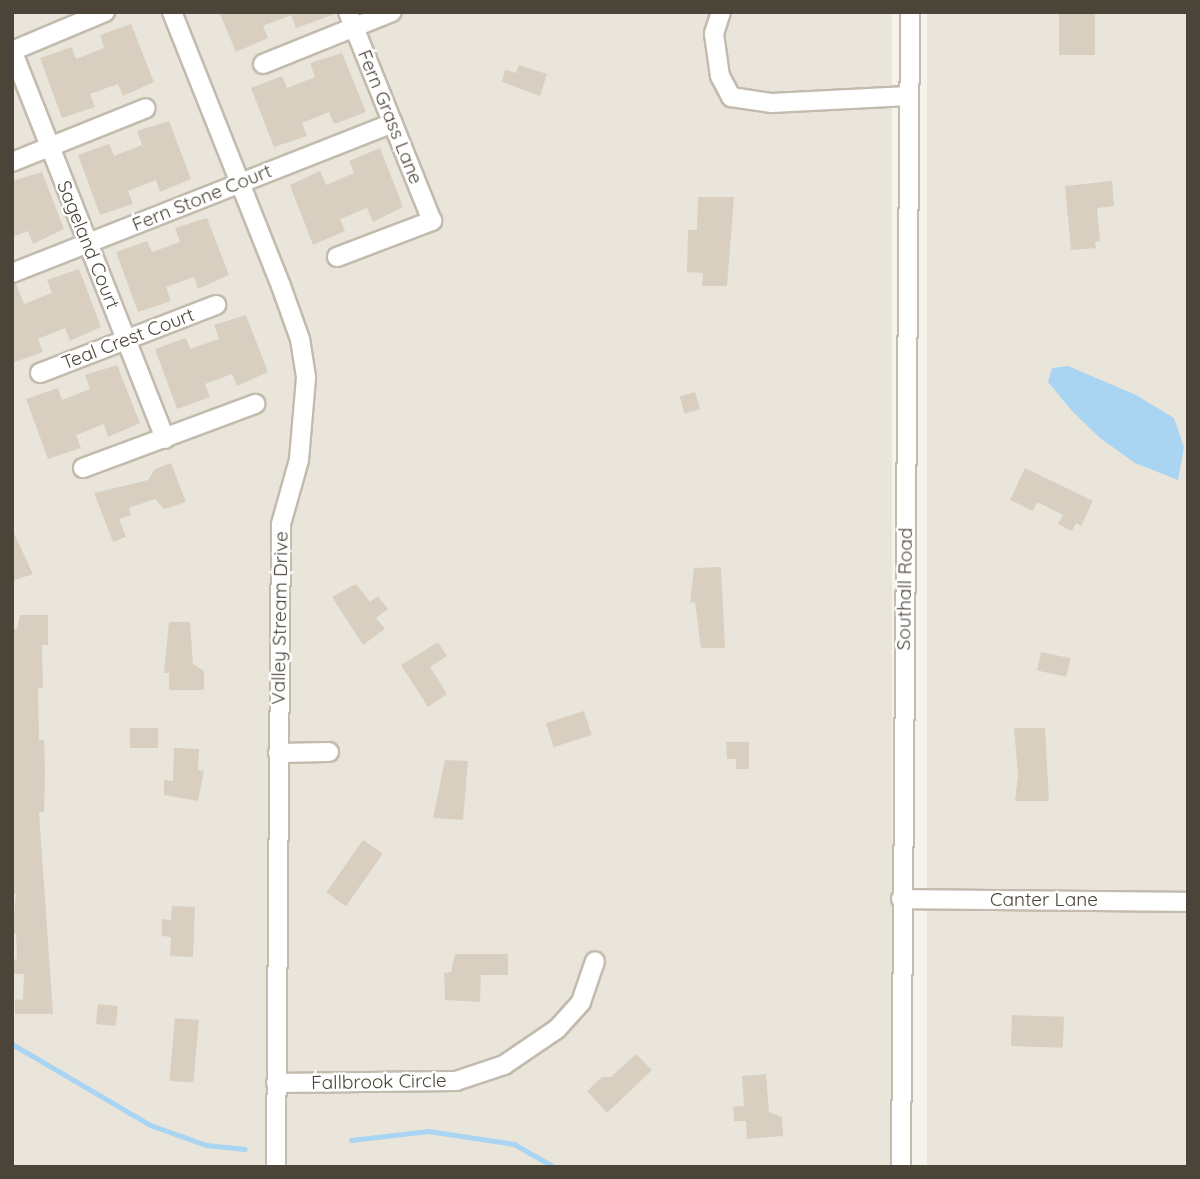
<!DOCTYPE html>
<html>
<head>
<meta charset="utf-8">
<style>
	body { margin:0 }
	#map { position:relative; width:1200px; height:1179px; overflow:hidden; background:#f6f3ec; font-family:Quicksand,sans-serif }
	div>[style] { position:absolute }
	.residential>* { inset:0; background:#eae5da; transform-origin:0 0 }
	.water>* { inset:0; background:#a9d4f2 }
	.stream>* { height:5px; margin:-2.5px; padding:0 2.5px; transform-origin:2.5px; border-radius:2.5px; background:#a9d4f2 }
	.building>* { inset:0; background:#d8cfc1; transform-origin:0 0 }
	.roads { filter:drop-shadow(2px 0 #c2bbae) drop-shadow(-2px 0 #c2bbae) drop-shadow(0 2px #c2bbae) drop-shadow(0 -2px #c2bbae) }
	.minor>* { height:18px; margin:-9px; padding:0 9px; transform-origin:9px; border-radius:9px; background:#fff }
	span { translate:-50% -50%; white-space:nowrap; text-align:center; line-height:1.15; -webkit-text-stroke:5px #fff; paint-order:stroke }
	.street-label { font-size:19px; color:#4b4439 }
	.frame { position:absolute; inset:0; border:14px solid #4b4439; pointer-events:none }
</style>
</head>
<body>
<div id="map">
	<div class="residential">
		<i style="left:12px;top:12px;width:880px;height:1155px"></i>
		<i style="left:927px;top:12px;width:261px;height:1155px"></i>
	</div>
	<div class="water">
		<i style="clip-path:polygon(1068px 366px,1136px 395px,1174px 418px,1184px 447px,1178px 480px,1135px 463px,1100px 438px,1072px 411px,1048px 382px,1052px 368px)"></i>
	</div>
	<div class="stream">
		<i style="left:12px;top:1044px;width:160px;rotate:30.4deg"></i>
		<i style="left:150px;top:1125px;width:59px;rotate:19.7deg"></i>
		<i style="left:206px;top:1145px;width:39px;rotate:6deg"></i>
		<i style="left:351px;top:1140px;width:78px;rotate:-6.7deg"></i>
		<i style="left:428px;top:1131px;width:87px;rotate:8.6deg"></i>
		<i style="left:514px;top:1144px;width:46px;rotate:29.9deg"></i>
	</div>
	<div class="building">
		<i style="clip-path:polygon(219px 12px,334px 12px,335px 14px,296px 28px,291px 15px,263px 26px,268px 38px,236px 52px)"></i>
		<i style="left:1059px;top:12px;width:36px;height:43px"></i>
		<i style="clip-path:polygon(131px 24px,154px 82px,123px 96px,118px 84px,90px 94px,95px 107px,62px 118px,40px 58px,72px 47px,76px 59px,104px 48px,100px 35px)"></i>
		<i style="clip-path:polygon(342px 53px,366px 112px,334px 124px,329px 112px,302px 123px,307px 136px,274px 147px,251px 88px,282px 76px,287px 88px,315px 77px,310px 63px)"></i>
		<i style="clip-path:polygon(519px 65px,547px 74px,540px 96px,502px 82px,505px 70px,516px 73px)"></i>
		<i style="clip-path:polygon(169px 121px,191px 179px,160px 192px,156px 180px,128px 191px,133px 204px,100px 215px,78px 155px,109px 144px,114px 156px,142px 145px,137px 131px)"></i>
		<i style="clip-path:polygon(380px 148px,403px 207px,373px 222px,367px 208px,340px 219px,345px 231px,313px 245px,290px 185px,320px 171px,326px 185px,354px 173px,349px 161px)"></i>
		<i style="clip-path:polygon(42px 172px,64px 229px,33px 244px,28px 231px,12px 237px,12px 181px)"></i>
		<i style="clip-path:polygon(1112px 181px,1114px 206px,1097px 208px,1100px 241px,1095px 242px,1096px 248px,1071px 250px,1065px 186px)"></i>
		<i style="clip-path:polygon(698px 197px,734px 197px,727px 286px,702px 286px,703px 273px,687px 272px,688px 230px,697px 230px)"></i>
		<i style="clip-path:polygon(207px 218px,229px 275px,198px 289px,194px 277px,166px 287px,171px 301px,138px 312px,116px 252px,147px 241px,152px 252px,180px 242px,175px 228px)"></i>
		<i style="clip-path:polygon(79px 269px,101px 327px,70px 341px,65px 328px,38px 339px,43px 352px,12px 363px,12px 284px,16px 284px,24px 304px,52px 293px,47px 280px)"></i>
		<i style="clip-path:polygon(246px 315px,268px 372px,237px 386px,232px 374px,205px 384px,210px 397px,177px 409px,155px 349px,186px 338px,190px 349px,219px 339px,214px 325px)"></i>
		<i style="clip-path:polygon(117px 365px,140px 423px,108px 437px,104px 424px,76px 435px,81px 448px,48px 459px,26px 399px,58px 388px,62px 400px,90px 389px,85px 375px)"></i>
		<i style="left:695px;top:392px;width:18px;height:16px;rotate:74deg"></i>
		<i style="clip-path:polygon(171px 463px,186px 502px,164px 509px,155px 499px,129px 508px,131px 515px,119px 519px,126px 537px,113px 542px,94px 493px,148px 480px,155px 469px)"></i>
		<i style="clip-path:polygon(1025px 468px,1093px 501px,1081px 526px,1076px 523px,1072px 531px,1058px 524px,1063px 515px,1037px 502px,1033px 511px,1010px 500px)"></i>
		<i style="clip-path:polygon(12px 529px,33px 574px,12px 581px)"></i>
		<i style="clip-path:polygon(721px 567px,725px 648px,701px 648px,695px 602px,690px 603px,694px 568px)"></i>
		<i style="clip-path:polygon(356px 584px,370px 602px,378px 596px,388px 609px,376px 618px,385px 629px,363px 645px,332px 597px)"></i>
		<i style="clip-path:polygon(20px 615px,48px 615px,48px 645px,42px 645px,43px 688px,38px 688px,39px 740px,44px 740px,45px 770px,44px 812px,39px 812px,53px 1014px,15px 1014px,15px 999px,23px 1000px,24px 974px,12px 974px,12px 960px,17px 959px,16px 934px,12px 934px,16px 894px,12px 894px,12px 629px,17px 629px)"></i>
		<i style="clip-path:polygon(169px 622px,190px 622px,193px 664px,204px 671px,204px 690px,169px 690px,169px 673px,164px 673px)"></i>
		<i style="clip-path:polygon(438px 642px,447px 656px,430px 667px,447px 694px,428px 707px,401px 665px)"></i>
		<i style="left:1041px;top:652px;width:30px;height:19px;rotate:12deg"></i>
		<i style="left:584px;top:711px;width:25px;height:40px;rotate:72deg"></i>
		<i style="left:130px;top:728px;width:28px;height:20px"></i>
		<i style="clip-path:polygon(1014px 728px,1045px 728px,1049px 801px,1015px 801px,1018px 775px)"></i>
		<i style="clip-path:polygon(726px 742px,749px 742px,749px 769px,736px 769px,736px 759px,727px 759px)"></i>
		<i style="clip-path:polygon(174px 748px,199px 749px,198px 770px,204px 771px,198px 801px,164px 795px,164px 780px,173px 781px)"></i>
		<i style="clip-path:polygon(445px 760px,468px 761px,463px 820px,433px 818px)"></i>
		<i style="left:363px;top:840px;width:24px;height:64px;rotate:35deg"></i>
		<i style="clip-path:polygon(172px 906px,195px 907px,193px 957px,170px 956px,171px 937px,162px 936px,162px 919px,171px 920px)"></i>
		<i style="clip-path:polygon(455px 954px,508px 954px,508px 975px,481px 975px,480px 1002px,445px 1000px,444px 973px,451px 972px)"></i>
		<i style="left:98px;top:1004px;width:20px;height:20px;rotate:6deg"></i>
		<i style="left:1012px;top:1015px;width:52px;height:31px;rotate:2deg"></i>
		<i style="left:175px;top:1018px;width:24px;height:63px;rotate:5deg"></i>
		<i style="clip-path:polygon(636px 1054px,652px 1070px,607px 1113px,587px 1091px,602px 1077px,611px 1077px)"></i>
		<i style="clip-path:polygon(766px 1074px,769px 1112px,782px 1117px,783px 1136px,747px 1139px,746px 1121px,734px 1121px,733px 1107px,744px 1106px,742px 1076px)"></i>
	</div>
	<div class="roads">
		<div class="minor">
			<i style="left:172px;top:12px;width:295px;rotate:68.3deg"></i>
			<i style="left:281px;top:286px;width:56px;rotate:70.3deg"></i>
			<i style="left:300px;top:339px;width:39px;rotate:81deg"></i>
			<i style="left:306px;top:378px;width:82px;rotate:94.9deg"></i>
			<i style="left:299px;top:460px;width:66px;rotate:105.7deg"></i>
			<i style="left:281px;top:524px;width:643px;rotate:90.45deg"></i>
			<i style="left:721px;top:12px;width:23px;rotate:108deg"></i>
			<i style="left:714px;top:34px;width:42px;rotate:81.9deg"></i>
			<i style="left:720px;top:76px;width:24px;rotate:62deg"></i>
			<i style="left:731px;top:97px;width:40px;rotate:8.5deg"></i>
			<i style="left:771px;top:103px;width:138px;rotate:-2.9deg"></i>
			<i style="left:12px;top:50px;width:418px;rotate:68.5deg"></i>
			<i style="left:12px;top:51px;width:101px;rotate:-22.8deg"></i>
			<i style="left:263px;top:64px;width:139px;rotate:-22deg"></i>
			<i style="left:12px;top:162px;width:144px;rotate:-21.9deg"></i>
			<i style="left:337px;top:257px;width:102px;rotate:-20.8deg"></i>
			<i style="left:432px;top:221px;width:225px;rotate:-111.9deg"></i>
			<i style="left:12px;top:273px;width:409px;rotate:-21.5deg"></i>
			<i style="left:40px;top:373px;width:189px;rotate:-21.1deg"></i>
			<i style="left:83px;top:468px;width:184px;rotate:-20.4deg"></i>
			<i style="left:278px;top:753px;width:51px;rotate:-1.1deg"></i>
			<i style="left:901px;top:899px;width:287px;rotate:0.6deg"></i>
			<i style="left:276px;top:1083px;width:180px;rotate:-0.6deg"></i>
			<i style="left:456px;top:1081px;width:51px;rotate:-18.4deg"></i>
			<i style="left:504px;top:1065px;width:64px;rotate:-34.2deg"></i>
			<i style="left:557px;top:1029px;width:36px;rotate:-48deg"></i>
			<i style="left:581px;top:1002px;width:43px;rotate:-71.1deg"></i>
			<i style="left:901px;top:1167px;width:1155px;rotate:-89.55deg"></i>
		</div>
	</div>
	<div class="street-label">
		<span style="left:390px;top:117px;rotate:68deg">Fern Grass Lane</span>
		<span style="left:202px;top:198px;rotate:-22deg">Fern Stone Court</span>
		<span style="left:88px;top:245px;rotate:68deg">Sageland Court</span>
		<span style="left:128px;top:339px;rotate:-21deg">Teal Crest Court</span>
		<span style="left:905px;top:589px;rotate:-89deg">Southall Road</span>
		<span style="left:280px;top:618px;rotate:-89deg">Valley Stream Drive</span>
		<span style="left:1044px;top:900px">Canter Lane</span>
		<span style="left:379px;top:1082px;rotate:-1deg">Fallbrook Circle</span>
	</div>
	<div class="frame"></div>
</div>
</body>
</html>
